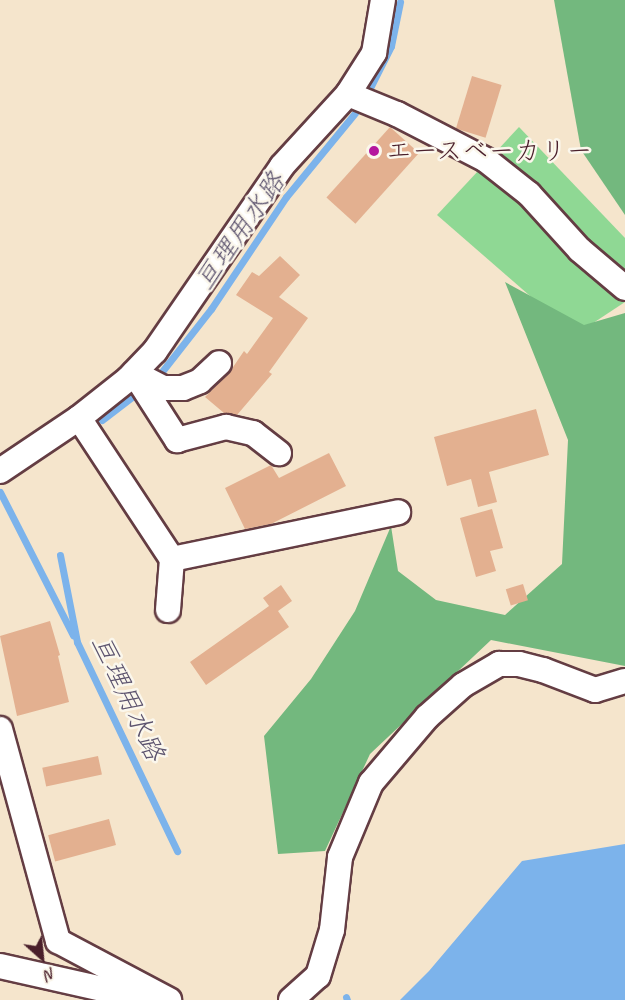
<!DOCTYPE html>
<html>
<head>
<meta charset="utf-8">
<style>
	body { margin:0 }
	#map { position:relative; width:625px; height:1000px; overflow:hidden; background:#f5e5cc; font-family:Caveat,"Klee One",sans-serif }
	div>[style] { position:absolute }
	.green>* { inset:0; background:#8fd894 }
	.forest>* { inset:0; background:#73b87e }
	.water>* { inset:0; background:#7cb3eb }
	.stream>* { height:7px; margin:-3.5px; padding:0 3.5px; transform-origin:3.5px; border-radius:3.5px; background:#7cb3eb }
	.building>* { inset:0; background:#e3b090; transform-origin:0 0 }
	.roads { filter:drop-shadow(2px 0 #643d43) drop-shadow(-2px 0 #643d43) drop-shadow(0 2px #643d43) drop-shadow(0 -2px #643d43) }
	.minor>* { height:24px; margin:-12px; padding:0 12px; transform-origin:12px; border-radius:12px; background:#fff }
	.dots>* { width:16px; height:16px; translate:-50% -50%; box-sizing:border-box; border:3px solid #fbf7ec; border-radius:50% }
	span { translate:-50% -50%; white-space:nowrap; text-align:center; line-height:1.15; -webkit-text-stroke:5px #fbf7ec; paint-order:stroke }
	.poi-label { font-size:26px; color:#4a1f2b }
	.left { translate:0 -50%; text-align:left }
	.water-label { font-size:27px; color:#5c536e; font-style:italic }
	.north { position:absolute; left:12px; top:928px; width:60px; height:60px; -webkit-text-stroke:4px #fbf7ec; paint-order:stroke; rotate:153deg; font-size:16px; font-weight:700; line-height:24px; text-align:center; color:#4a1f2b }
	.north::after { content:''; display:block; margin:auto; width:21px; height:27px; background:#4a1f2b; clip-path:polygon(50% 0,100% 100%,50% 72%,0 100%) }
</style>
</head>
<body>
<div id="map">
	<div class="green">
		<i style="clip-path:polygon(519px 127px,625px 238px,625px 302px,575px 335px,437px 215px)"></i>
	</div>
	<div class="forest">
		<i style="clip-path:polygon(554px 0,625px 0,625px 215px,581px 150px)"></i>
		<i style="clip-path:polygon(505px 282px,584px 325px,625px 313px,625px 666px,491px 640px,370px 754px,325px 851px,278px 854px,264px 736px,311px 679px,355px 611px,391px 526px,398px 571px,436px 600px,505px 615px,562px 564px,568px 440px)"></i>
	</div>
	<div class="water">
		<i style="clip-path:polygon(625px 844px,625px 1000px,400px 1000px,429px 971px,522px 861px)"></i>
	</div>
	<div class="stream">
		<i style="left:368px;top:92px;width:51px;rotate:-63.4deg"></i>
		<i style="left:391px;top:46px;width:45px;rotate:-78.4deg"></i>
		<i style="left:160px;top:374px;width:83px;rotate:-51.9deg"></i>
		<i style="left:211px;top:309px;width:135px;rotate:-56.2deg"></i>
		<i style="left:286px;top:197px;width:109px;rotate:-50.6deg"></i>
		<i style="left:102px;top:420px;width:44px;rotate:-37.6deg"></i>
		<i style="left:0;top:492px;width:161px;rotate:63deg"></i>
		<i style="left:60px;top:555px;width:89px;rotate:78.9deg"></i>
		<i style="left:77px;top:642px;width:232px;rotate:64.4deg"></i>
		<i style="left:346px;top:997px;width:3px;rotate:72deg"></i>
	</div>
	<div class="building">
		<i style="left:472px;top:76px;width:31px;height:55px;rotate:17deg"></i>
		<i style="left:390px;top:127px;width:39px;height:95px;rotate:42deg"></i>
		<i style="clip-path:polygon(280px 256px,300px 275px,279px 297px,308px 318px,269px 372px,272px 374px,237px 415px,224px 413px,205px 397px,229px 373px,244px 351px,247px 354px,273px 318px,236px 295px,252px 272px,259px 276px)"></i>
		<i style="clip-path:polygon(536px 409px,549px 455px,489px 472px,497px 502px,478px 507px,471px 479px,447px 486px,434px 437px)"></i>
		<i style="clip-path:polygon(329px 453px,346px 486px,271px 524px,245px 529px,225px 488px,271px 465px,279px 478px)"></i>
		<i style="clip-path:polygon(492px 509px,503px 548px,490px 551px,496px 571px,476px 577px,460px 518px)"></i>
		<i style="left:523px;top:584px;width:17px;height:18px;rotate:73deg"></i>
		<i style="clip-path:polygon(281px 585px,292px 601px,278px 611px,289px 627px,206px 685px,190px 662px,269px 606px,263px 598px)"></i>
		<i style="clip-path:polygon(50px 621px,60px 655px,58px 656px,69px 702px,17px 716px,0 636px)"></i>
		<i style="left:98px;top:756px;width:19px;height:57px;rotate:78deg"></i>
		<i style="left:109px;top:819px;width:27px;height:63px;rotate:75deg"></i>
	</div>
	<div class="roads">
		<div class="minor">
			<i style="left:348px;top:94px;width:53px;rotate:22.2deg"></i>
			<i style="left:397px;top:114px;width:100px;rotate:27.3deg"></i>
			<i style="left:486px;top:160px;width:55px;rotate:38.3deg"></i>
			<i style="left:529px;top:194px;width:76px;rotate:47.7deg"></i>
			<i style="left:580px;top:250px;width:59px;rotate:40.2deg"></i>
			<i style="left:134px;top:373px;width:80px;rotate:57.3deg"></i>
			<i style="left:177px;top:440px;width:51px;rotate:-14.9deg"></i>
			<i style="left:226px;top:427px;width:28px;rotate:13deg"></i>
			<i style="left:253px;top:433px;width:33px;rotate:38deg"></i>
			<i style="left:136px;top:374px;width:31px;rotate:27deg"></i>
			<i style="left:164px;top:388px;width:19px"></i>
			<i style="left:183px;top:388px;width:18px;rotate:-22deg"></i>
			<i style="left:200px;top:381px;width:26px;rotate:-43deg"></i>
			<i style="left:79px;top:418px;width:169px;rotate:56.6deg"></i>
			<i style="left:172px;top:559px;width:231px;rotate:-11.7deg"></i>
			<i style="left:0;top:471px;width:95px;rotate:-33.9deg"></i>
			<i style="left:79px;top:418px;width:63px;rotate:-38.5deg"></i>
			<i style="left:128px;top:379px;width:39px;rotate:-46deg"></i>
			<i style="left:155px;top:351px;width:224px;rotate:-55.5deg"></i>
			<i style="left:282px;top:166px;width:98px;rotate:-47.5deg"></i>
			<i style="left:348px;top:94px;width:49px;rotate:-57.6deg"></i>
			<i style="left:374px;top:53px;width:54px;rotate:-80.4deg"></i>
			<i style="left:168px;top:610px;width:51px;rotate:-85.5deg"></i>
			<i style="left:0;top:729px;width:220px;rotate:74.7deg"></i>
			<i style="left:58px;top:941px;width:126px;rotate:28deg"></i>
			<i style="left:0;top:966px;width:155px;rotate:12.7deg"></i>
			<i style="left:291px;top:1000px;width:36px;rotate:-42deg"></i>
			<i style="left:318px;top:976px;width:48px;rotate:-73.1deg"></i>
			<i style="left:332px;top:930px;width:73px;rotate:-83.7deg"></i>
			<i style="left:340px;top:857px;width:80px;rotate:-67.3deg"></i>
			<i style="left:371px;top:783px;width:87px;rotate:-49.7deg"></i>
			<i style="left:427px;top:717px;width:48px;rotate:-41.6deg"></i>
			<i style="left:463px;top:685px;width:42px;rotate:-30.3deg"></i>
			<i style="left:499px;top:664px;width:20px"></i>
			<i style="left:519px;top:664px;width:25px;rotate:14deg"></i>
			<i style="left:543px;top:670px;width:56px;rotate:21deg"></i>
			<i style="left:595px;top:690px;width:31px;rotate:-17deg"></i>
		</div>
	</div>
	<div class="dots">
		<i style="left:374px;top:151px;background:#b5179e"></i>
	</div>
	<div class="poi-label">
		<span class="left" style="left:386px;top:151px">エースベーカリー</span>
	</div>
	<div class="water-label">
		<span style="left:240px;top:231px;rotate:-55deg">亘理用水路</span>
		<span style="left:128px;top:698px;rotate:65deg">亘理用水路</span>
	</div>
	<div class="north">N</div>
</div>
</body>
</html>
